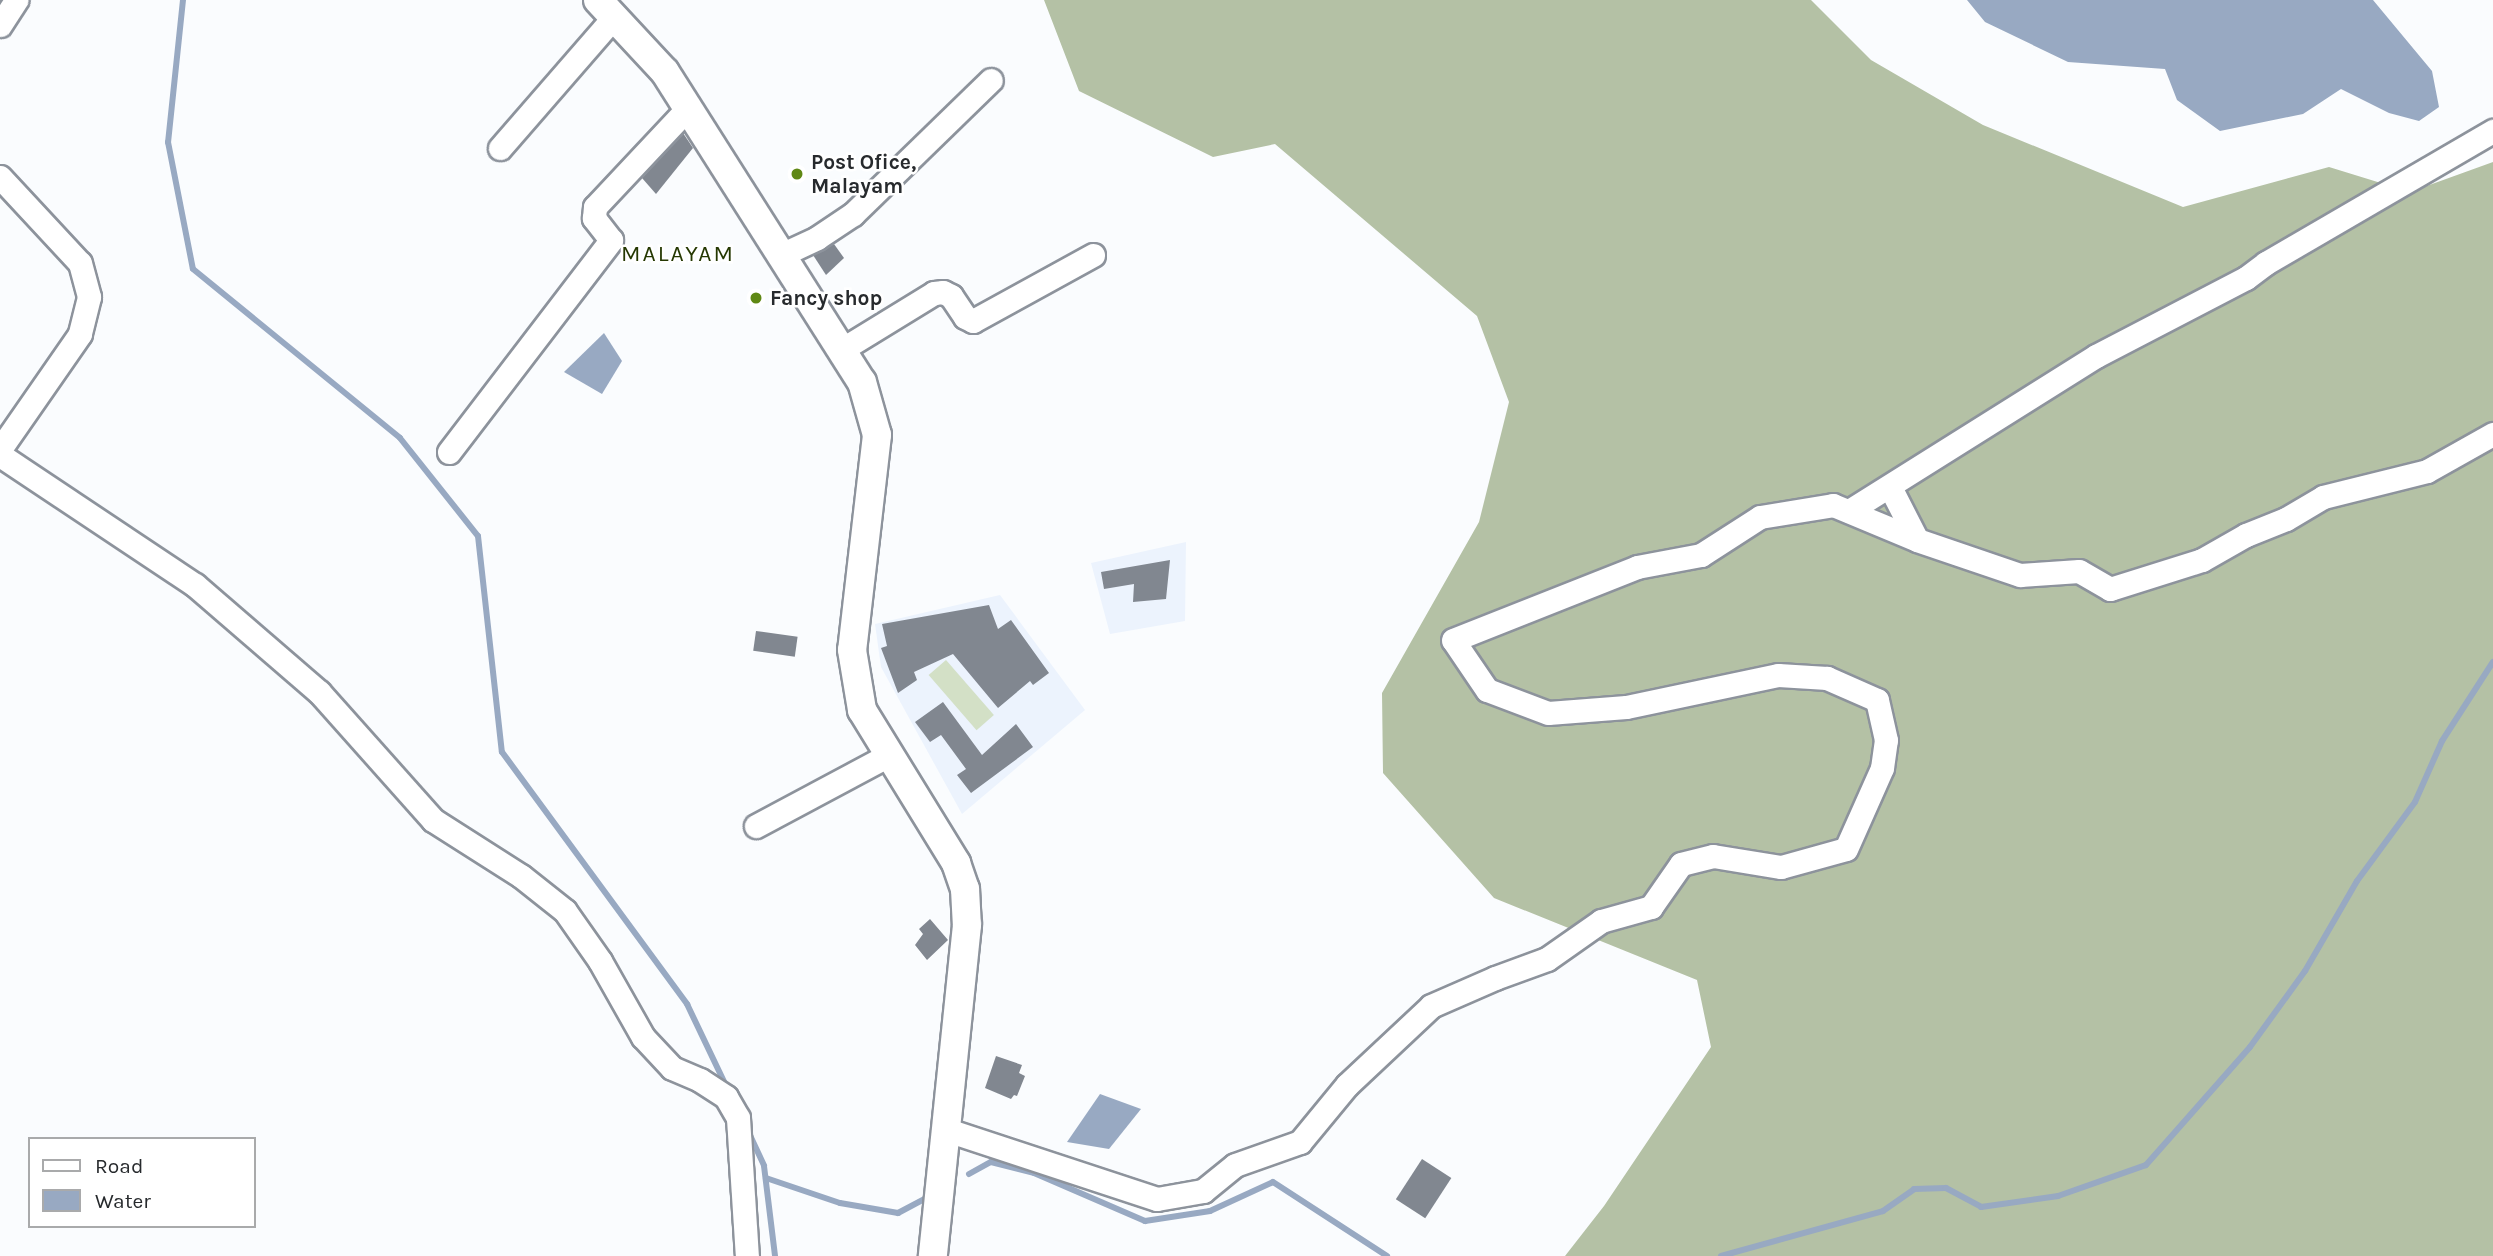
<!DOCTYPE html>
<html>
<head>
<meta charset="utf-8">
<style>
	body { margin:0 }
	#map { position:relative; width:2493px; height:1256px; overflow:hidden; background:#fafcfe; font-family:Karla,sans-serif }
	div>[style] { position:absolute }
	.built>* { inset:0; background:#ecf3fd }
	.green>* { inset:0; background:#d3e0c6; transform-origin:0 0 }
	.forest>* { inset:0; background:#b4c1a5 }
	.water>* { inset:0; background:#98a9c2 }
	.stream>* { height:6px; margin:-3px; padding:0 3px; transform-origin:3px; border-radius:3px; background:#98a9c2 }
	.building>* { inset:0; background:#818790; transform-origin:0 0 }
	.roads { filter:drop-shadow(2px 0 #8d939c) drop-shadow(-2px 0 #8d939c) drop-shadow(0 2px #8d939c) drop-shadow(0 -2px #8d939c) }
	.minor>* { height:23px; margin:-11.5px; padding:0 11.5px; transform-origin:11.5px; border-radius:11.5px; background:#fff }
	.major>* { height:28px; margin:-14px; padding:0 14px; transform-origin:14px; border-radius:14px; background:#fff }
	.dots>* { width:19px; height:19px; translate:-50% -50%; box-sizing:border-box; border:4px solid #fff; border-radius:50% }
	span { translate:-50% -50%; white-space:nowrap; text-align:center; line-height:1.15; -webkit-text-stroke:5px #fff; paint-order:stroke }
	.poi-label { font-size:21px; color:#272a2d; font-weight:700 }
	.left { translate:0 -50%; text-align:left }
	.neighbourhood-label { font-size:23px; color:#253802; letter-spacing:2px }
	.legend { position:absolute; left:28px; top:1137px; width:228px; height:91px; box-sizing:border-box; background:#fff; border:2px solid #a9aaab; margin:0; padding:9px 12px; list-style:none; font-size:21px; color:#272a2d }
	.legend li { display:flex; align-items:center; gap:14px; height:35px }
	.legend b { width:35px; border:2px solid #a9aaab }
</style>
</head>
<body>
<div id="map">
	<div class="built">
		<i style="clip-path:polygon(1186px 542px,1185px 621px,1110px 634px,1091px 563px)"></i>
		<i style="clip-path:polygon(1000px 595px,1085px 710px,962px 814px,881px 667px,875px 624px)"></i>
	</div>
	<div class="green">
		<i style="left:946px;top:660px;width:73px;height:23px;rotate:49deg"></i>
	</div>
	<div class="forest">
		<i style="clip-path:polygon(1044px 0,1811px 0,1871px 60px,1983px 125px,2183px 207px,2329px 167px,2410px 192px,2493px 162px,2493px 1256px,1565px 1256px,1604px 1206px,1711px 1047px,1697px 980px,1494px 898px,1383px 773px,1382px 693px,1479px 522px,1509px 402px,1477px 316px,1275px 144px,1213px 157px,1079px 91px)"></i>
	</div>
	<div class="water">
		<i style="clip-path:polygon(1967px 0,2373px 0,2432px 71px,2439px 107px,2419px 121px,2389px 113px,2341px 89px,2303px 114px,2220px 131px,2177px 100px,2165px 69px,2068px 62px,1985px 22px)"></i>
		<i style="clip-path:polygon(604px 333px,622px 361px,602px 394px,564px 372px)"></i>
		<i style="clip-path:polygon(1100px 1094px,1141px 1109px,1109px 1149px,1067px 1142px)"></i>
	</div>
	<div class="stream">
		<i style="left:183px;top:0;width:143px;rotate:96deg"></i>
		<i style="left:168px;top:142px;width:129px;rotate:78.9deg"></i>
		<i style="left:193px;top:269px;width:267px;rotate:39.2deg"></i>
		<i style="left:400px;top:438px;width:125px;rotate:51.5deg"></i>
		<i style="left:478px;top:536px;width:217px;rotate:83.7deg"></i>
		<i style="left:502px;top:752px;width:313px;rotate:53.7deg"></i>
		<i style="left:687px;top:1004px;width:95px;rotate:64.5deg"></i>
		<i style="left:748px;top:1131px;width:38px;rotate:65deg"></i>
		<i style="left:764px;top:1166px;width:91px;rotate:83deg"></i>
		<i style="left:969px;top:1174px;width:25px;rotate:-29deg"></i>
		<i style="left:991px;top:1162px;width:44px;rotate:14.3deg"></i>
		<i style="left:1034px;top:1173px;width:121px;rotate:23.4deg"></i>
		<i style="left:1145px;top:1221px;width:66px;rotate:-8.7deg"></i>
		<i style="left:1210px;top:1211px;width:69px;rotate:-24.7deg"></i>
		<i style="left:1273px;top:1182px;width:136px;rotate:33deg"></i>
		<i style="left:766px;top:1178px;width:78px;rotate:18.7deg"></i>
		<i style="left:840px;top:1203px;width:59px;rotate:9.8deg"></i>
		<i style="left:898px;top:1213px;width:36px;rotate:-28deg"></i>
		<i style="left:1721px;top:1256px;width:168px;rotate:-15.5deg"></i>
		<i style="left:1883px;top:1211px;width:38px;rotate:-35deg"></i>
		<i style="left:1914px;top:1189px;width:32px;rotate:-2deg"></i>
		<i style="left:1946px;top:1188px;width:40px;rotate:28deg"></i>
		<i style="left:1981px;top:1207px;width:78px;rotate:-8.1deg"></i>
		<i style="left:2058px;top:1196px;width:93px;rotate:-19.4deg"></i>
		<i style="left:2146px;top:1165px;width:157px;rotate:-48.6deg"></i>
		<i style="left:2250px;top:1047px;width:94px;rotate:-54.1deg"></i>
		<i style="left:2305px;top:971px;width:104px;rotate:-60deg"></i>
		<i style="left:2357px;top:881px;width:98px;rotate:-53.7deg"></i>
		<i style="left:2415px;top:802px;width:67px;rotate:-66.1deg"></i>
		<i style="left:2442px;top:741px;width:94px;rotate:-57.2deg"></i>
	</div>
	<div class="building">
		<i style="clip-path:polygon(683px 133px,693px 148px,656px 194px,642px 178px)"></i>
		<i style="clip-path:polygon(834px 244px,844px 258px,826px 275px,813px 255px)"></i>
		<i style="clip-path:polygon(1170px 560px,1166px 599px,1133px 602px,1134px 584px,1104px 589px,1101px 572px)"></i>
		<i style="clip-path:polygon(989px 605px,998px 629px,1011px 620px,1049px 673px,1033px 685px,1030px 681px,998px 708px,953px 654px,914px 672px,917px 680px,898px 693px,881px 648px,887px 646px,882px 624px)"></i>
		<i style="left:756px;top:631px;width:42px;height:20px;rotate:8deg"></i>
		<i style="clip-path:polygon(943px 702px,982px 755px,1016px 724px,1033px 747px,971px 793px,957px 775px,966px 769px,941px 735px,930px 742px,915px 722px)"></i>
		<i style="clip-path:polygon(930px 919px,948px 940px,927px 960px,915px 945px,923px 934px,919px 929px)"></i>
		<i style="clip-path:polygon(996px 1056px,1022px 1065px,1019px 1073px,1025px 1076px,1017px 1096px,1014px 1095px,1011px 1099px,985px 1088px)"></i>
		<i style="left:1422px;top:1159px;width:35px;height:48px;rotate:33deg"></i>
	</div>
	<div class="roads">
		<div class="minor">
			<i style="left:0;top:25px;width:30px;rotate:-57deg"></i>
			<i style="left:500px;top:148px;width:174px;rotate:-49deg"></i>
			<i style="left:0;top:177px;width:117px;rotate:47.1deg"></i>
			<i style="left:80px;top:263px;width:35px;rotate:75deg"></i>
			<i style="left:89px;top:297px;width:38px;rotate:104deg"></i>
			<i style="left:80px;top:334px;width:140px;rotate:124.8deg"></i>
			<i style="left:781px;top:255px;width:40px;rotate:-25deg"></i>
			<i style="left:817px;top:238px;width:43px;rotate:-33.7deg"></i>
			<i style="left:853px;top:214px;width:192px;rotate:-44.2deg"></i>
			<i style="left:841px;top:350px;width:109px;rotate:-31.5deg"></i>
			<i style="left:934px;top:293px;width:9px;rotate:-6deg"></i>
			<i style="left:943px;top:292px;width:9px;rotate:27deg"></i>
			<i style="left:951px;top:296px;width:25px;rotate:56deg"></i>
			<i style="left:965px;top:317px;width:9px;rotate:27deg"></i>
			<i style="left:973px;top:321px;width:137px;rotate:-28.8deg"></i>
			<i style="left:449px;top:452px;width:267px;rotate:-52.6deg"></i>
			<i style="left:611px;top:240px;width:28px;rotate:-128deg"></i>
			<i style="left:594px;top:218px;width:11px;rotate:-85deg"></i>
			<i style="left:595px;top:207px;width:136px;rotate:-46.8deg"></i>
			<i style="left:0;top:455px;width:234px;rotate:33.7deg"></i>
			<i style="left:195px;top:585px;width:164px;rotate:40.8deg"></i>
			<i style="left:319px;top:692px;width:171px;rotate:48.3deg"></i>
			<i style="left:433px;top:820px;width:104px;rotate:32.5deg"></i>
			<i style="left:521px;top:876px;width:56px;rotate:38.5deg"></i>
			<i style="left:565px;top:911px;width:61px;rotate:55deg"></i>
			<i style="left:600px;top:961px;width:87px;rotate:60.5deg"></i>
			<i style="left:643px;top:1037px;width:42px;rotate:46.9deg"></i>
			<i style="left:672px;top:1068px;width:30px;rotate:23deg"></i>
			<i style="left:700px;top:1080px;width:31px;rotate:33deg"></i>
			<i style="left:726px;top:1097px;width:24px;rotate:60deg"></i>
			<i style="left:738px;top:1118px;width:138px;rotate:86.3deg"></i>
			<i style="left:1890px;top:487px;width:59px;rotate:63deg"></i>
			<i style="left:1849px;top:511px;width:292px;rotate:-32.1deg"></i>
			<i style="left:2096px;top:356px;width:169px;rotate:-27.5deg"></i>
			<i style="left:2246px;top:278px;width:25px;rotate:-37deg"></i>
			<i style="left:2266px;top:263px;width:263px;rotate:-30.2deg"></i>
			<i style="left:756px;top:826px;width:151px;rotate:-28.1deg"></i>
			<i style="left:944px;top:1129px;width:224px;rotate:18.2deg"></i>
			<i style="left:1157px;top:1199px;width:47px;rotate:-9.9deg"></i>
			<i style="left:1203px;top:1191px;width:41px;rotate:-39.1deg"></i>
			<i style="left:1235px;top:1165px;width:69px;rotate:-19.5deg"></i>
			<i style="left:1300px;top:1142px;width:74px;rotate:-50.5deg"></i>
			<i style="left:1347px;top:1085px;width:115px;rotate:-43.2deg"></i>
			<i style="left:1431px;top:1006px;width:70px;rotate:-23.6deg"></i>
			<i style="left:1495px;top:978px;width:55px;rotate:-20.1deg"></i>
			<i style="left:1547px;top:959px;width:66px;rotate:-35.1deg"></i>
			<i style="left:1601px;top:921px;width:52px;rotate:-15.6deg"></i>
			<i style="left:1651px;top:907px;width:52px;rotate:-55.1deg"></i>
			<i style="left:1681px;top:864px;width:33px;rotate:-14deg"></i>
			<i style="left:1713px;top:856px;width:69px;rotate:9.2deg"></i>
			<i style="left:1781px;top:867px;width:67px;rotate:-15.5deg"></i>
			<i style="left:1846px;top:849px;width:89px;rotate:-66deg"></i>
			<i style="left:1882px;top:768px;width:28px;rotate:-82deg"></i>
			<i style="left:1886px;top:740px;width:41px;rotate:-102.7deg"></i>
			<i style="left:1877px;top:700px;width:55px;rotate:-156.3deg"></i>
			<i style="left:1827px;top:678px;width:49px;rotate:-176.5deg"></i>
			<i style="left:1778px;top:675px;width:155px;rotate:168.1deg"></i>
			<i style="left:1626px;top:707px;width:78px;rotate:175.6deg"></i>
			<i style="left:1548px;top:713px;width:65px;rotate:-159.3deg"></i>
			<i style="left:1487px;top:690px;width:60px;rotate:-124.2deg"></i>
			<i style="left:1453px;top:640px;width:198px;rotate:-21.6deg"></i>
			<i style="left:1637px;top:567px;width:65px;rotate:-10.6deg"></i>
			<i style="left:1701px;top:555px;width:70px;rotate:-32.8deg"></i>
			<i style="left:1760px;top:517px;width:74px;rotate:-9.3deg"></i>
			<i style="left:1833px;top:505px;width:91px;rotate:22.6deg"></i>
			<i style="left:1917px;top:540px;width:109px;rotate:18.8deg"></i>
			<i style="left:2020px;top:575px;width:59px;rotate:-3.9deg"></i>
			<i style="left:2079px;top:571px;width:36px;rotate:30deg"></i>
			<i style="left:2110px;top:589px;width:96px;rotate:-17.5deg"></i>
			<i style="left:2202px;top:560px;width:51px;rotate:-29.6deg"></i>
			<i style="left:2246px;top:535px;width:43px;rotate:-21.8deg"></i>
			<i style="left:2286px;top:519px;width:43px;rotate:-30.7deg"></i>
			<i style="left:2323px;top:497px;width:107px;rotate:-14deg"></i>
			<i style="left:2427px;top:471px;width:76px;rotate:-29.3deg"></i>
		</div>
		<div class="major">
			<i style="left:598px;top:0;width:98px;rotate:47.1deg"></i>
			<i style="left:665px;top:72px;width:367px;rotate:57.6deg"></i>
			<i style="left:862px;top:382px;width:55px;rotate:74.2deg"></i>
			<i style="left:877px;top:435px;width:216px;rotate:96.6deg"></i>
			<i style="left:852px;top:650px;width:61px;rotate:80.5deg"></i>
			<i style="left:862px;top:710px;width:180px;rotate:58.4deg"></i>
			<i style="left:956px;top:863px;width:28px;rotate:71deg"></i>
			<i style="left:965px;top:889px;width:36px;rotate:87deg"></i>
			<i style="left:967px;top:925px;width:333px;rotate:95.9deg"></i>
		</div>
	</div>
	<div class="dots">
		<i style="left:797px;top:174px;background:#5f8814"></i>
		<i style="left:756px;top:298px;background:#5f8814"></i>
	</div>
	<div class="poi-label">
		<span class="left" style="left:811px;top:174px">Post Ofice,<br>Malayam</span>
		<span class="left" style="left:770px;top:298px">Fancy shop</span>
	</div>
	<div class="neighbourhood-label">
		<span style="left:678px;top:254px">MALAYAM</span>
	</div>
	<ul class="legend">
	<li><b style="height:9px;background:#fff"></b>Road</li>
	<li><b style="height:19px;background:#98a9c2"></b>Water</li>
	</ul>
</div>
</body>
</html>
